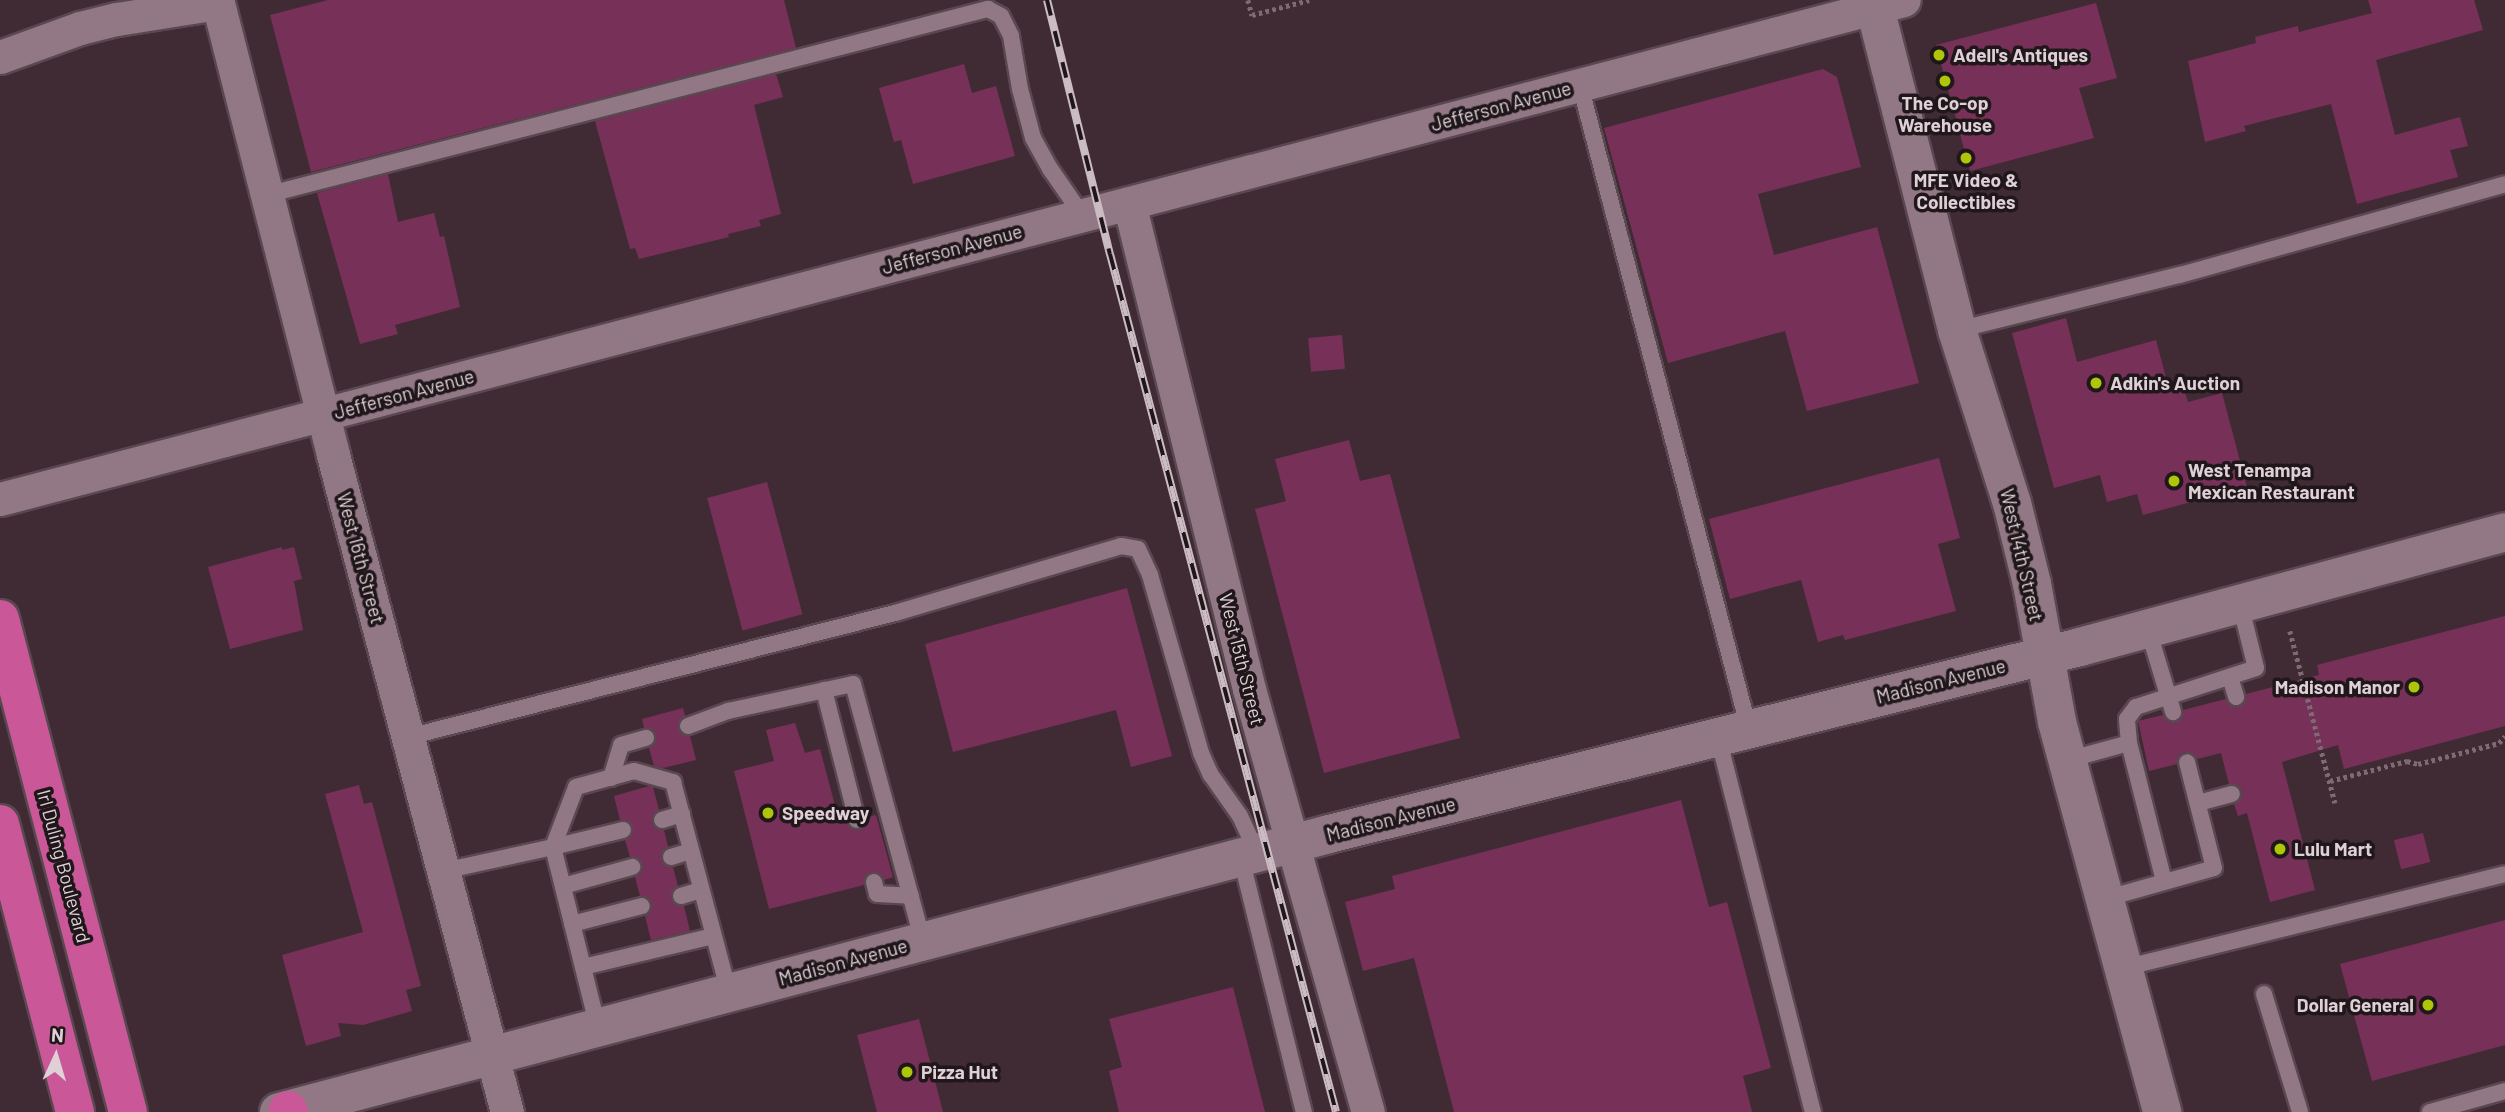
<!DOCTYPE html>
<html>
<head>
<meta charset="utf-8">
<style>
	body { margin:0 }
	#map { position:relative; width:2505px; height:1112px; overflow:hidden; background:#402b35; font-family:Barlow,sans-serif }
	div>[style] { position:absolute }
	.building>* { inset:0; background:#773058; transform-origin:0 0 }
	.path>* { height:4.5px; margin-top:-2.25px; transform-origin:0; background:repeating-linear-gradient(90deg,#7d6a73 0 3.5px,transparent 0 7px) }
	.roads { filter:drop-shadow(2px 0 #5a4851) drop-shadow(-2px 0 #5a4851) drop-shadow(0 2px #5a4851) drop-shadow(0 -2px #5a4851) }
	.lane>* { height:16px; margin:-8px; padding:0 8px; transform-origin:8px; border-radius:8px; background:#927885 }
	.street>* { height:33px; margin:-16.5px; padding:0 16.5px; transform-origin:16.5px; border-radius:16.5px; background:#927885 }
	.secondary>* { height:38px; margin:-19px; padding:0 19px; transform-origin:19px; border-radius:19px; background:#927885 }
	.highway>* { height:38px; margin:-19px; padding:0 19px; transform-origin:19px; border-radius:19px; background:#ca5798 }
	.rail>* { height:8px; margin-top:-4px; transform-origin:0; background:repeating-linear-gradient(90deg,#20171b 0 16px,#cbbcc3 0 32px); box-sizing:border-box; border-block:2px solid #cbbcc3 }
	.dots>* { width:19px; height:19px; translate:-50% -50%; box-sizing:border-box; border:4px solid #20171b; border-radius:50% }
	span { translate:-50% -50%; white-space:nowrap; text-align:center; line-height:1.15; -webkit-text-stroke:7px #20171b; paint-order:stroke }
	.poi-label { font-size:19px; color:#ded0d6; font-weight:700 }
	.left { translate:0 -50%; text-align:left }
	.right { translate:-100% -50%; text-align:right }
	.street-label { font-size:19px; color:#ded0d6 }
	.north { position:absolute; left:21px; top:1021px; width:70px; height:70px; -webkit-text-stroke:5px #20171b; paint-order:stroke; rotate:4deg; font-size:19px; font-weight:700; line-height:28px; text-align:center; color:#ded0d6 }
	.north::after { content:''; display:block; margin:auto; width:24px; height:32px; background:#ded0d6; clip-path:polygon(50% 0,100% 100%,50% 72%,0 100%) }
</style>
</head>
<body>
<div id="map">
	<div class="building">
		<i style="clip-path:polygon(328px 0,784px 0,796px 48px,311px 172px,270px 15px)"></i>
		<i style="clip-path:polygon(2368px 0,2474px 0,2483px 30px,2376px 60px,2395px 135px,2460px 117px,2468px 146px,2450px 150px,2458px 177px,2357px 204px,2331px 104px,2244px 126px,2246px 131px,2205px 142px,2188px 61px,2256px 43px,2255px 37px,2298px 26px,2299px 32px,2372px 13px)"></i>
		<i style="clip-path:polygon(2096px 3px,2117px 78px,2079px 88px,2094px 138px,1970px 171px,1936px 45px)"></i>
		<i style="clip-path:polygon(964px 64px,972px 93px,996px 86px,1015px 156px,913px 184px,901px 140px,894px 142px,879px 88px)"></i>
		<i style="clip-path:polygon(1823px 69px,1837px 77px,1861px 167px,1758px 194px,1774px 255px,1877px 227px,1919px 383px,1807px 411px,1785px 331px,1668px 363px,1604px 128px)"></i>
		<i style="clip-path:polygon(776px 74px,783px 97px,754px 105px,781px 214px,759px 220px,761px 226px,728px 234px,729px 237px,639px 259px,635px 248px,630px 249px,595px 121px)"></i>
		<i style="clip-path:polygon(388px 174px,398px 222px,434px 213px,440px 237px,444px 236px,460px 307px,395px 325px,398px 334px,360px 344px,317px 193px)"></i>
		<i style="clip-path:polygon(2066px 318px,2077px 362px,2156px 340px,2169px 389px,2183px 386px,2188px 402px,2222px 393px,2247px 487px,2143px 515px,2137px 494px,2107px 502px,2100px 475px,2054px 488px,2012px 333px)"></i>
		<i style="left:1342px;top:335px;width:34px;height:34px;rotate:85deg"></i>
		<i style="clip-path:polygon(1349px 440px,1360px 481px,1390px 474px,1460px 738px,1324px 773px,1255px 509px,1286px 501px,1275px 459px)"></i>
		<i style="clip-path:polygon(1939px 458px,1960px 538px,1938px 544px,1956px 611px,1845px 640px,1843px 635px,1818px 642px,1801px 580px,1730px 599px,1709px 519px)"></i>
		<i style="left:767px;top:482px;width:137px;height:62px;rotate:75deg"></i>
		<i style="clip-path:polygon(282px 547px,282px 550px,294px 547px,302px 579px,294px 581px,303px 630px,230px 649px,208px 567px)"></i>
		<i style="clip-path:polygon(1127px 588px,1172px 756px,1131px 767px,1116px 710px,953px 752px,925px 644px)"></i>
		<i style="clip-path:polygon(2505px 616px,2505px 726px,2344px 769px,2338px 745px,2282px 762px,2315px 890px,2270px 902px,2247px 813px,2238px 816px,2234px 804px,2242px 797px,2242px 791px,2235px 784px,2229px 784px,2221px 753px,2197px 759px,2194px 754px,2185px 752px,2179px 755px,2177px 764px,2149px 771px,2138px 721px,2163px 715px,2166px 720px,2175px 722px,2181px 719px,2183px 710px,2226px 699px,2229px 705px,2238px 707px,2244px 704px,2246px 694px,2319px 675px,2317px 665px)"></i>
		<i style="clip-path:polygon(683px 708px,685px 716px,680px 720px,678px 729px,682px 734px,690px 736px,696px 760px,663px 768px,654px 766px,649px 748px,654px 745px,656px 736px,653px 730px,644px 728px,642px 719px)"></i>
		<i style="clip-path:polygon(795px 723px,805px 753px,820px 749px,840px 824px,847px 822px,854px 830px,860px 830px,867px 823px,867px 817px,876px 815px,893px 877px,884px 880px,881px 874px,872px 872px,866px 875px,864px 885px,769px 909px,734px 771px,774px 761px,766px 730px)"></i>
		<i style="clip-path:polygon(359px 785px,364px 804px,372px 802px,421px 986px,406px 990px,412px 1011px,363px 1025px,338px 1023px,341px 1036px,306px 1046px,282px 955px,363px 932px,325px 794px)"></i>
		<i style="clip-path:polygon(649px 786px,653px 787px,659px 810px,652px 817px,652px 824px,664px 830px,668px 847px,663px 850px,661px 859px,664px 865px,673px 867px,678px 886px,673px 889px,671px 898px,674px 904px,684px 906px,690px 931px,651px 940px,645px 916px,650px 913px,652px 904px,649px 898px,640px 896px,635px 877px,640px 874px,642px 865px,639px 859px,630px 857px,625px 840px,633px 834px,633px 827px,627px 820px,620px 820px,614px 796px)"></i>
		<i style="clip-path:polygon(1681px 800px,1709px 907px,1727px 902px,1771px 1068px,1743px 1076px,1752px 1112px,1454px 1112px,1414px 958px,1363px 971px,1345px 902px,1395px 889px,1392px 876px)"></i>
		<i style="left:2423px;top:833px;width:30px;height:30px;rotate:76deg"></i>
		<i style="clip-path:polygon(2505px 920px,2505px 1045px,2372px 1081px,2340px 964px)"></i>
		<i style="clip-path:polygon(1233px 987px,1265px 1112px,1119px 1112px,1109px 1071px,1122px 1067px,1109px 1019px)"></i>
		<i style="clip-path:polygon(919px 1019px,943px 1112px,877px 1112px,857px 1035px)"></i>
	</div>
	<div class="path">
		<i style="left:1248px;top:0;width:16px;rotate:75deg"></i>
		<i style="left:1252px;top:15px;width:59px;rotate:-14.7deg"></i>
		<i style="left:2290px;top:631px;width:178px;rotate:75.3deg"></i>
		<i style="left:2330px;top:781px;width:80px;rotate:-14.6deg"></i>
		<i style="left:2407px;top:761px;width:11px;rotate:15deg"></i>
		<i style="left:2418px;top:764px;width:84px;rotate:-14.5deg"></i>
		<i style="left:2499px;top:743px;width:9px;rotate:-49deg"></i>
	</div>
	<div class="roads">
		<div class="lane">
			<i style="left:1580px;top:85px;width:666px;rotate:75.3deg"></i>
			<i style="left:266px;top:195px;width:746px;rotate:-14.45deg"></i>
			<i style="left:988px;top:9px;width:15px;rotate:28deg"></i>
			<i style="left:1001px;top:16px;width:22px;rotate:63deg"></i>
			<i style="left:1011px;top:36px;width:54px;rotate:80.4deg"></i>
			<i style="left:1020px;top:89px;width:51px;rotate:75.1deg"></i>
			<i style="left:1033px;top:138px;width:37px;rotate:61deg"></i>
			<i style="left:1051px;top:170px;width:55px;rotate:55.4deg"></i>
			<i style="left:1957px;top:330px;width:230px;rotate:-13.9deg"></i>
			<i style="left:2180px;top:275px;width:337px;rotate:-15.6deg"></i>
			<i style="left:2148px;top:629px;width:87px;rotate:73.2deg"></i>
			<i style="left:2230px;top:677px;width:21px;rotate:73deg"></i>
			<i style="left:824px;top:690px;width:134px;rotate:75.8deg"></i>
			<i style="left:688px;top:726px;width:43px;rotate:-20.6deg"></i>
			<i style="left:728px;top:711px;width:128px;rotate:-12.2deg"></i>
			<i style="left:853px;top:684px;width:266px;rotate:74.8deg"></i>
			<i style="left:408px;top:737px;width:503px;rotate:-14.29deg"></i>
			<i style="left:895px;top:613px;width:236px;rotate:-16.5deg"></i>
			<i style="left:1121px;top:546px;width:17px;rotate:10deg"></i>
			<i style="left:1138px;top:549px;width:29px;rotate:65deg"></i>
			<i style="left:1150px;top:575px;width:185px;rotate:74deg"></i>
			<i style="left:1201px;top:753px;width:24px;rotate:66deg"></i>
			<i style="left:1211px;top:775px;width:50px;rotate:54.7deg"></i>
			<i style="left:1240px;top:816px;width:41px;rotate:65.3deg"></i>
			<i style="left:1718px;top:737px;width:387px;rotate:75.8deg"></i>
			<i style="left:2129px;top:743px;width:24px;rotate:-95deg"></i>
			<i style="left:2127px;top:719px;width:15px;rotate:-53deg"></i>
			<i style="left:2136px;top:707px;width:126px;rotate:-18deg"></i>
			<i style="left:2256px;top:668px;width:66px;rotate:-104deg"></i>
			<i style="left:2067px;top:760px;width:64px;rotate:-15.3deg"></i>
			<i style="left:2129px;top:743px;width:142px;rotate:75.8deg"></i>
			<i style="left:611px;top:778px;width:34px;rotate:-73deg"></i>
			<i style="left:621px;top:745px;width:26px;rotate:-16deg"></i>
			<i style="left:2198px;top:803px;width:35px;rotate:-15deg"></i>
			<i style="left:662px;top:820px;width:21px;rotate:-17deg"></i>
			<i style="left:553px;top:847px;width:64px;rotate:-69deg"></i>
			<i style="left:576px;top:787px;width:60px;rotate:-15.4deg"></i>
			<i style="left:634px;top:771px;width:41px;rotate:15.8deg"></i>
			<i style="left:673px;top:782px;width:217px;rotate:75.1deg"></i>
			<i style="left:553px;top:847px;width:72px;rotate:-13.7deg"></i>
			<i style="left:671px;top:857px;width:21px;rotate:-17deg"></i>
			<i style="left:1241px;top:858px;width:262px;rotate:76.1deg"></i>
			<i style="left:443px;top:871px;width:113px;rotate:-12.3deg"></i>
			<i style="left:553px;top:847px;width:186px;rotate:76deg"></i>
			<i style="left:874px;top:882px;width:12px;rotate:76deg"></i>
			<i style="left:877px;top:894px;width:34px;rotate:3deg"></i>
			<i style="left:563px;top:886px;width:72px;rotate:-15.4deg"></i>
			<i style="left:681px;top:896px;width:21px;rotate:-17deg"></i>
			<i style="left:2104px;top:899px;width:114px;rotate:-15.7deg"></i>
			<i style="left:2214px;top:868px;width:109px;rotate:-104.3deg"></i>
			<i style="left:572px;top:924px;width:72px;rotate:-14.4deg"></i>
			<i style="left:583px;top:967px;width:134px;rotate:-13.4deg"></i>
			<i style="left:2123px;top:968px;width:393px;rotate:-13.8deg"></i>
			<i style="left:2264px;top:994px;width:123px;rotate:73deg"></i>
			<i style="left:2430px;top:1112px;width:78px;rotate:-15.6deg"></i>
		</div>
		<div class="street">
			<i style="left:0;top:57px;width:85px;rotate:-19.9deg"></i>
			<i style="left:80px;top:28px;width:38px;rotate:-14deg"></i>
			<i style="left:117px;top:19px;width:102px;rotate:-9deg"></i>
			<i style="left:218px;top:3px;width:466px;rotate:75.7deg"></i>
			<i style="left:333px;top:455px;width:680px;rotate:75.17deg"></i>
			<i style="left:1129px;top:203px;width:501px;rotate:76.13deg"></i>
			<i style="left:1249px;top:689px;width:439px;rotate:74.3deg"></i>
			<i style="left:0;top:499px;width:1968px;rotate:-14.69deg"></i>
		</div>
		<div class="secondary">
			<i style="left:1873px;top:0;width:341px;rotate:75.7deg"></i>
			<i style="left:1957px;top:330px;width:182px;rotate:72.4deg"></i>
			<i style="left:2012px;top:503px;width:83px;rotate:76.1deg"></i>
			<i style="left:2032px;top:584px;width:140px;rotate:79.7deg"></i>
			<i style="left:2057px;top:722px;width:404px;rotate:74.9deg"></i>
			<i style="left:279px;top:1112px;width:1086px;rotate:-14.83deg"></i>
			<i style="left:1329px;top:834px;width:774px;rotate:-13.98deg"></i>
			<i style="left:2080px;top:647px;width:440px;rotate:-15.1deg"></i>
		</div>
		<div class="highway">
			<i style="left:0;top:619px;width:509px;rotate:75.45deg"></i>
			<i style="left:0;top:824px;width:298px;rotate:75.4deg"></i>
			<i style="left:288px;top:1110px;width:2px;rotate:63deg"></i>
		</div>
	</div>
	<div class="rail">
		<i style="left:1047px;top:0;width:262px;rotate:76.1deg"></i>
		<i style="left:1110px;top:254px;width:887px;rotate:75.24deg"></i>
	</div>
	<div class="dots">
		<i style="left:1939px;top:55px;background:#afc508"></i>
		<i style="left:1945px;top:81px;background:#afc508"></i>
		<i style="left:1966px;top:158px;background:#afc508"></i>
		<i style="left:2096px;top:383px;background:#afc508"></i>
		<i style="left:2174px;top:481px;background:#afc508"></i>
		<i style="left:2414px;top:687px;background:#afc508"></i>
		<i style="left:768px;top:813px;background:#afc508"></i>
		<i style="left:2280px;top:849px;background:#afc508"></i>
		<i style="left:2428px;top:1005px;background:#afc508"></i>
		<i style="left:907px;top:1072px;background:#afc508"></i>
	</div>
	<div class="poi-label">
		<span class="left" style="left:1953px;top:55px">Adell's Antiques</span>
		<span style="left:1945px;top:114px">The Co-op<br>Warehouse</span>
		<span style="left:1966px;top:191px">MFE Video &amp;<br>Collectibles</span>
		<span class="left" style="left:2110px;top:383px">Adkin's Auction</span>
		<span class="left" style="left:2188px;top:481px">West Tenampa<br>Mexican Restaurant</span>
		<span class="right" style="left:2400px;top:687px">Madison Manor</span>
		<span class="left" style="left:782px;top:813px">Speedway</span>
		<span class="left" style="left:2294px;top:849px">Lulu Mart</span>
		<span class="right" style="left:2414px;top:1005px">Dollar General</span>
		<span class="left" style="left:921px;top:1072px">Pizza Hut</span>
	</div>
	<div class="street-label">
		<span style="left:1501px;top:106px;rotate:-15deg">Jefferson Avenue</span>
		<span style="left:952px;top:249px;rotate:-15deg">Jefferson Avenue</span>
		<span style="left:404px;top:394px;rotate:-15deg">Jefferson Avenue</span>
		<span style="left:2022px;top:555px;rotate:77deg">West 14th Street</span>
		<span style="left:361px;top:558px;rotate:75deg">West 16th Street</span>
		<span style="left:1242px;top:659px;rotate:76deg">West 15th Street</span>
		<span style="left:1941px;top:681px;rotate:-14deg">Madison Avenue</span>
		<span style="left:1391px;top:819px;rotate:-14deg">Madison Avenue</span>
		<span style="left:64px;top:866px;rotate:75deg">Irl Duling Boulevard</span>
		<span style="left:843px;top:962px;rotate:-15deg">Madison Avenue</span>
	</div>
	<div class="north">N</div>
</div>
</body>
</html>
